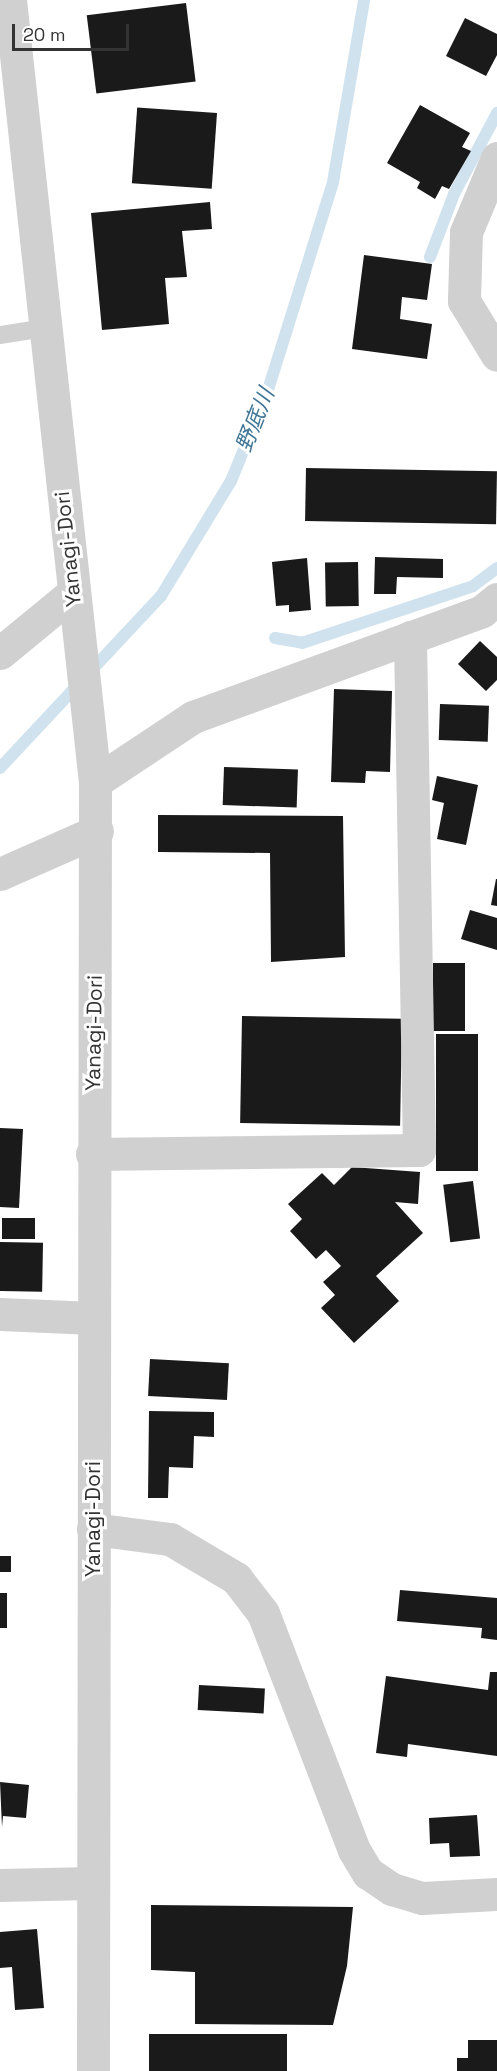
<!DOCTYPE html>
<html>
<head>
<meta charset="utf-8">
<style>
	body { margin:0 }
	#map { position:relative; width:497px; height:2071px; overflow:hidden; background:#fff; font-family:"Space Grotesk","Noto Sans JP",sans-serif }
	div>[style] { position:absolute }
	.stream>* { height:12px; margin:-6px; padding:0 6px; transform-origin:6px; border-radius:6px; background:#cfe2ee }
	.building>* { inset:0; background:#1a1a1a; transform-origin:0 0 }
	.service>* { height:18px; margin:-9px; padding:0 9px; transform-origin:9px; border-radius:9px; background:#d0d0d0 }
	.minor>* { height:33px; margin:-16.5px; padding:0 16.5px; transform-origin:16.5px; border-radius:16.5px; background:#d0d0d0 }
	.tertiary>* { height:33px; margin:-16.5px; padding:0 16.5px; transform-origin:16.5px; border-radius:16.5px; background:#d0d0d0 }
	span { translate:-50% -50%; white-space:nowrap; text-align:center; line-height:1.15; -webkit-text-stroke:6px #fff; paint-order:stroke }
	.street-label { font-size:21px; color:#333 }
	.water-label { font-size:22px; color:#3f7597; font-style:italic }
	.scale { position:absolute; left:12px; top:24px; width:117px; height:27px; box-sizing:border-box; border:3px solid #333; border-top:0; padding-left:8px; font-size:18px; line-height:21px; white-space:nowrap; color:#333; -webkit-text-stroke:4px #fff; paint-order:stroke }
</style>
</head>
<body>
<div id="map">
	<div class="stream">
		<i style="left:430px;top:257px;width:67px;rotate:-69.1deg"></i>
		<i style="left:454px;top:194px;width:92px;rotate:-62deg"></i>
		<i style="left:275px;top:638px;width:27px;rotate:10deg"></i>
		<i style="left:302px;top:643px;width:180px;rotate:-18.4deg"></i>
		<i style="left:473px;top:586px;width:30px;rotate:-37deg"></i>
		<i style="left:0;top:768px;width:236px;rotate:-46.9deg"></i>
		<i style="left:161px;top:596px;width:135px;rotate:-58.7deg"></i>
		<i style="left:231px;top:481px;width:95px;rotate:-67.8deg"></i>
		<i style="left:267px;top:393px;width:221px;rotate:-72.6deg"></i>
		<i style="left:333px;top:182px;width:185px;rotate:-80.3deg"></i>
	</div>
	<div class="building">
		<i style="left:186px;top:3px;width:79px;height:100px;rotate:83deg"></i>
		<i style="clip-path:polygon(465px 18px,497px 34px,497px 55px,486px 76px,446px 56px)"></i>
		<i style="clip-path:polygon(420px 105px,470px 133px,462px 147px,471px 151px,449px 189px,442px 186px,435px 199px,417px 188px,420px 182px,387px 163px)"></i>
		<i style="left:217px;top:113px;width:76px;height:80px;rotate:94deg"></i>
		<i style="clip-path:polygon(210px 202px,212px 229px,182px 231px,187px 277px,165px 278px,169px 324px,102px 330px,91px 213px)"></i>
		<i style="clip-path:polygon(364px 255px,432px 264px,427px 300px,402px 297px,400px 319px,432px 324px,427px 359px,352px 349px)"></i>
		<i style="left:306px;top:468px;width:191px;height:53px;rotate:1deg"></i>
		<i style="clip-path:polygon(375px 557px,443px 559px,443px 578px,397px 577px,396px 594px,374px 594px)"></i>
		<i style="clip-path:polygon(307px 558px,311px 610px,289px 612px,289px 605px,276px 606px,272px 562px)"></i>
		<i style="left:358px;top:562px;width:44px;height:33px;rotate:89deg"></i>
		<i style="clip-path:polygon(480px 641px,497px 657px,497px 680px,486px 691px,458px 664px)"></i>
		<i style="clip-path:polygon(334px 689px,392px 691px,390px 772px,366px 771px,365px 783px,331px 782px)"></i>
		<i style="left:440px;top:704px;width:49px;height:36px;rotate:2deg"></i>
		<i style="left:224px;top:767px;width:74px;height:38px;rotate:2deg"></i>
		<i style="clip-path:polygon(437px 776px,478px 785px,466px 845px,437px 839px,444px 803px,432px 800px)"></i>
		<i style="clip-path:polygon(158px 815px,343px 816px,345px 957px,271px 962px,270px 853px,158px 852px)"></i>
		<i style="clip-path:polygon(496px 879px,497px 879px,497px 906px,491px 905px)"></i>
		<i style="clip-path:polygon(470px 910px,497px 918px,497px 950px,461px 939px)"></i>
		<i style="left:433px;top:963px;width:32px;height:68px"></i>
		<i style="left:242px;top:1016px;width:160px;height:107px;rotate:1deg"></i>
		<i style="left:436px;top:1034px;width:42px;height:137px"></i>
		<i style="clip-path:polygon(0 1128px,23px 1129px,19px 1208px,0 1207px)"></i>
		<i style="clip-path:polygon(352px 1167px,420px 1172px,418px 1204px,395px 1202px,423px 1233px,376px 1276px,399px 1301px,354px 1343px,321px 1308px,335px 1295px,323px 1282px,341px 1266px,326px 1250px,316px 1259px,290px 1231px,302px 1219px,288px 1204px,322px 1173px,334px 1185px)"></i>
		<i style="left:473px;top:1181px;width:58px;height:30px;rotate:83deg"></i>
		<i style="left:2px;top:1218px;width:33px;height:21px"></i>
		<i style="left:0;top:1242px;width:43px;height:49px;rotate:1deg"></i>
		<i style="left:150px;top:1359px;width:79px;height:37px;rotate:3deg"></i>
		<i style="clip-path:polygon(149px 1411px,214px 1412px,214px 1437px,194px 1436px,193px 1468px,169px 1467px,168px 1498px,148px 1498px)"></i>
		<i style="left:0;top:1556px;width:11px;height:16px"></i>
		<i style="clip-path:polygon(400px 1590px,497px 1598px,497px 1640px,481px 1638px,482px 1628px,397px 1621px)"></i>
		<i style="left:0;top:1593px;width:7px;height:35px"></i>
		<i style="clip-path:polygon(490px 1672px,497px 1672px,497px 1756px,408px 1744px,407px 1757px,376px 1753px,386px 1676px,488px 1690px)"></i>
		<i style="left:199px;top:1685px;width:66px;height:25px;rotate:3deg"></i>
		<i style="clip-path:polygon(0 1782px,29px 1785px,26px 1818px,3px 1816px,2px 1827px)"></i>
		<i style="clip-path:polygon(477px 1815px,480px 1856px,450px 1857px,449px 1843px,430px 1844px,429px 1818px)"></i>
		<i style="clip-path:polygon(151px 1905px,353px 1907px,347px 1966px,333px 2025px,195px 2024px,195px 1972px,151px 1970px)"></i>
		<i style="clip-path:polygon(37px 1929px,44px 2008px,15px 2010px,12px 1967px,0 1968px,0 1932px)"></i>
		<i style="left:149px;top:2034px;width:138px;height:37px"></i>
		<i style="clip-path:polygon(468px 2040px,497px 2040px,497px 2071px,457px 2071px,457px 2058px,468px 2058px)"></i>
	</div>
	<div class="service">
		<i style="left:0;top:335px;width:46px;rotate:-8.8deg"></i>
	</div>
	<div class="minor">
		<i style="left:497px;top:158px;width:80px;rotate:112.7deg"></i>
		<i style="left:466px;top:232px;width:69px;rotate:91.7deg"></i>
		<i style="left:464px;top:301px;width:63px;rotate:58.6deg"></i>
		<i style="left:0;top:653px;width:94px;rotate:-39.4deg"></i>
		<i style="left:95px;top:782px;width:118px;rotate:-33.6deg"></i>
		<i style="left:193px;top:717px;width:308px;rotate:-20.1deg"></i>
		<i style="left:482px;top:611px;width:19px;rotate:-39deg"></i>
		<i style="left:0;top:874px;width:106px;rotate:-23.9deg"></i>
		<i style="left:92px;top:1154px;width:327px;rotate:-0.7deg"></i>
		<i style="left:419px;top:1150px;width:513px;rotate:-91.01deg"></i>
		<i style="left:0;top:1314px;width:93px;rotate:2.5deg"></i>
		<i style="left:93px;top:1529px;width:78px;rotate:7.4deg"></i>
		<i style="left:170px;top:1539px;width:77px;rotate:30.6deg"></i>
		<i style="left:236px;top:1578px;width:44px;rotate:52.4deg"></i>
		<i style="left:263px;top:1613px;width:254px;rotate:69deg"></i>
		<i style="left:354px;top:1850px;width:27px;rotate:59deg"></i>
		<i style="left:368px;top:1873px;width:29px;rotate:34deg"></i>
		<i style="left:392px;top:1889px;width:31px;rotate:17deg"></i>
		<i style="left:422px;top:1898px;width:75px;rotate:-3.1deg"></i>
		<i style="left:0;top:1885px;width:92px;rotate:-1.2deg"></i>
	</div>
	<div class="tertiary">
		<i style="left:10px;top:0;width:787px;rotate:83.8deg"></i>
		<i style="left:95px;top:782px;width:1289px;rotate:90.09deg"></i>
	</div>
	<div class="street-label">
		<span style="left:68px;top:549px;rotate:-96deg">Yanagi-Dori</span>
		<span style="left:94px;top:1033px;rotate:-89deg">Yanagi-Dori</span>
		<span style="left:93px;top:1519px;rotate:-90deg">Yanagi-Dori</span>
	</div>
	<div class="water-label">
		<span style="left:255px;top:420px;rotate:-68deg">野底川</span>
	</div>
	<div class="scale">20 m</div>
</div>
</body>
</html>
